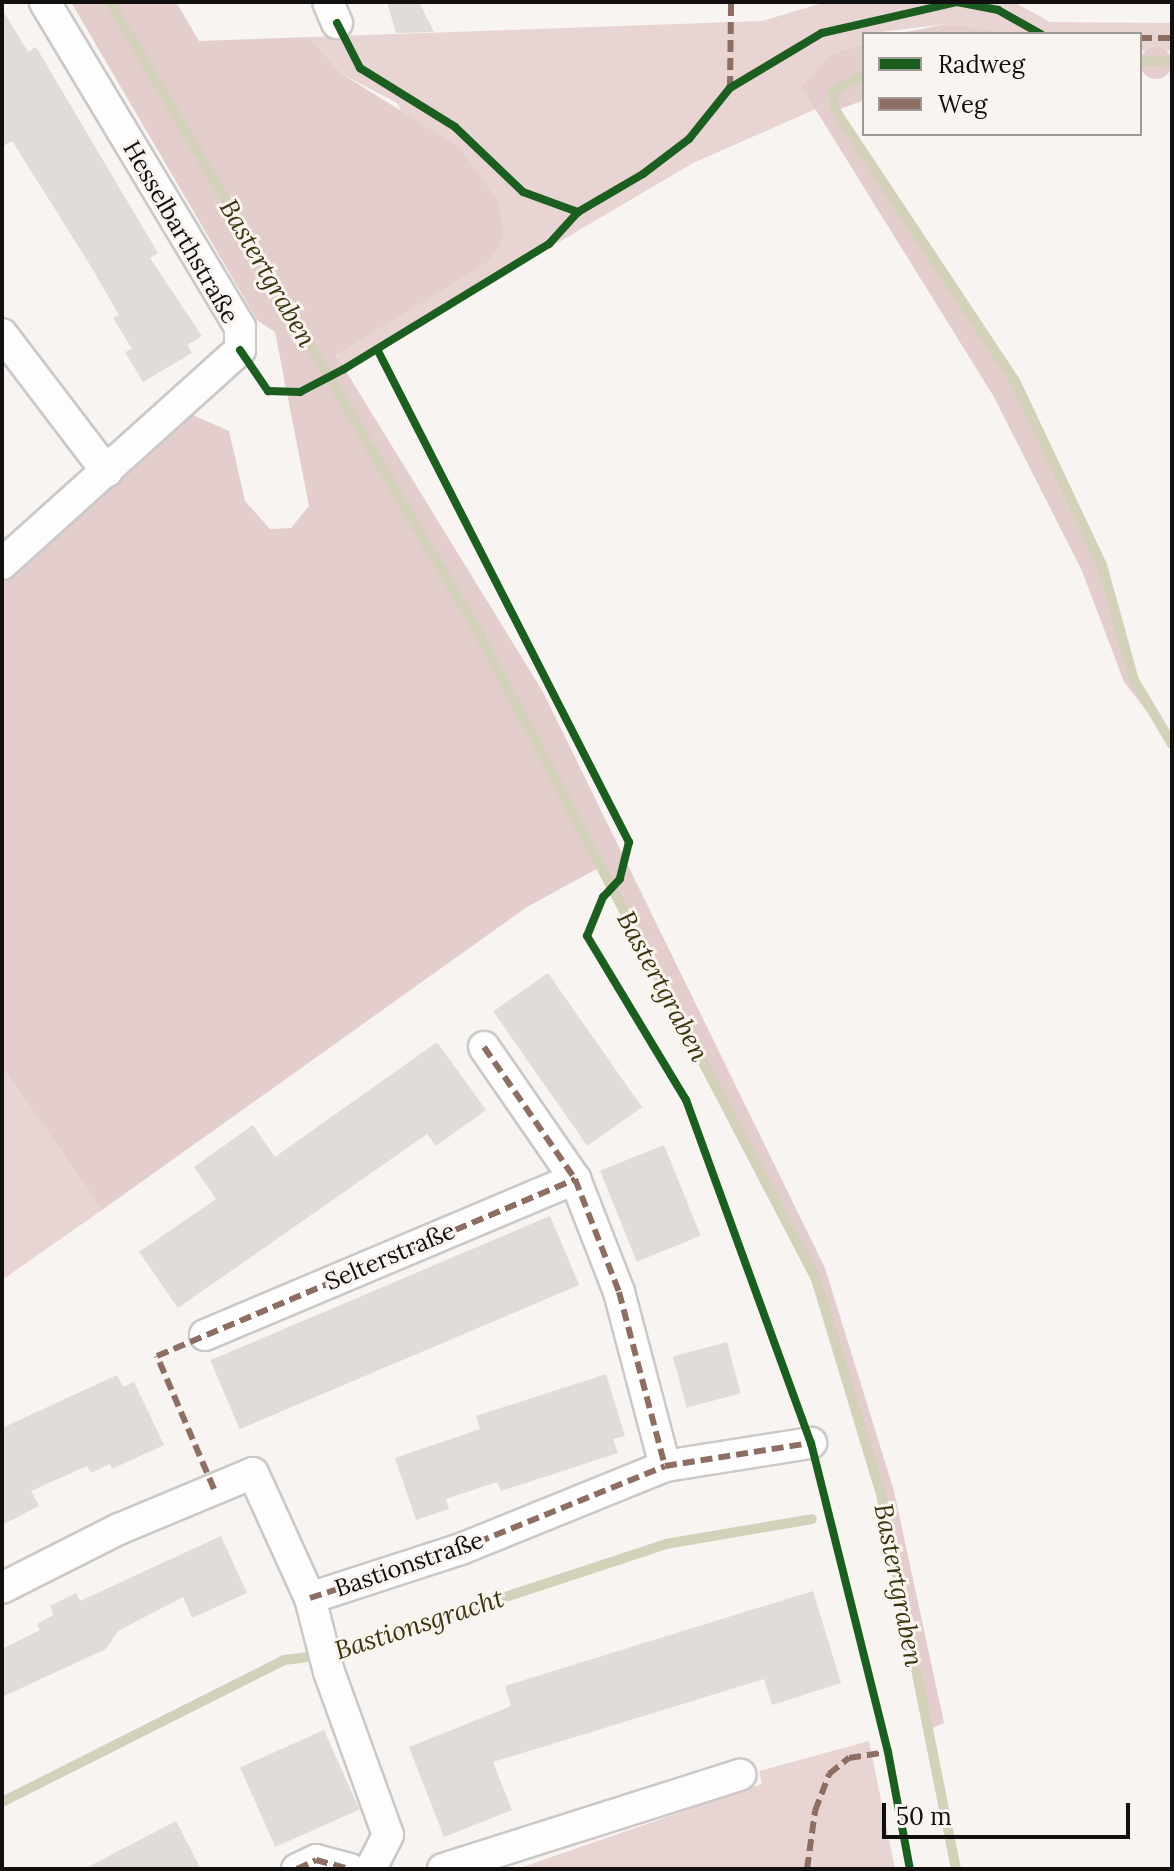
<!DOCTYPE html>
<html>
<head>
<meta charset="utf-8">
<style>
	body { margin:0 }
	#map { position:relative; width:1174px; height:1871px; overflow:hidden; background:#f7f4f1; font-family:Lora,serif }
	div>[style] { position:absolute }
	.green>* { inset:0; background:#e8d5d3 }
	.forest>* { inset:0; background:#e3cecd }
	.round { border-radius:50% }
	.stream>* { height:10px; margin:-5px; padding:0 5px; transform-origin:5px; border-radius:5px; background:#d4d1bb }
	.building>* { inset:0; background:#e2dcd8; transform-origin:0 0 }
	.roads { filter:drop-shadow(2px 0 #cbc9c7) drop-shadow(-2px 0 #cbc9c7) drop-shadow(0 2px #cbc9c7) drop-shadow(0 -2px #cbc9c7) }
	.minor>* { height:30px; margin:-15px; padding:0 15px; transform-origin:15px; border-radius:15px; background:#fefdfd }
	.quiet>* { height:6px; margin-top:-3px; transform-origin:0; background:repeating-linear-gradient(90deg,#8d6e63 0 12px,transparent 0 18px) }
	.cycleway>* { height:8px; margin:-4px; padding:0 4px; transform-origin:4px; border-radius:4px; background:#1b5e20 }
	span { translate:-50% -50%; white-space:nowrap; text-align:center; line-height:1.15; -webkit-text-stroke:6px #f9f4ef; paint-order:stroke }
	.street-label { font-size:24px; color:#11100e }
	.water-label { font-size:26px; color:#3a350e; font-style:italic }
	.frame { position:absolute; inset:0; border:4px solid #11100e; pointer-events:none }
	.legend { position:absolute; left:862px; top:32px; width:280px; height:104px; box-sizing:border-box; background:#f9f4ef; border:2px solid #9c9995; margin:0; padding:10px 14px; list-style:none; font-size:24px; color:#11100e }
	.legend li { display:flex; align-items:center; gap:16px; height:40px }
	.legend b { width:40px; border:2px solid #9c9995 }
	.scale { position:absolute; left:882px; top:1803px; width:248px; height:36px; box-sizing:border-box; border:4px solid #11100e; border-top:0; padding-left:10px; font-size:24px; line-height:28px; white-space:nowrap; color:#11100e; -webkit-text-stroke:6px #f9f4ef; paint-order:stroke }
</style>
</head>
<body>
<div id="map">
	<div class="green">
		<i style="clip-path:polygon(826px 2px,1014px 2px,1050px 22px,1172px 23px,1172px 51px,1140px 51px,1140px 34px,999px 34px,947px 24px,864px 34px,864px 44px,831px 54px,801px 86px,816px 109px,693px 163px,344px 369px,336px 354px,484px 265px,397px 103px,342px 74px,309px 37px,762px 21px)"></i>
		<i style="clip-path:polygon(2px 1067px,102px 1210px,2px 1280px)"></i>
		<i style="clip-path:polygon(869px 1741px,895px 1869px,517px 1869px,762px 1784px,759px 1771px)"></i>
	</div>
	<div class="forest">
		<i style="clip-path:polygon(71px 2px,176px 2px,199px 41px,309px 37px,342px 74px,459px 147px,498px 201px,503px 229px,499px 248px,484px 265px,336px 355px,543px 692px,825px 1268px,894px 1491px,944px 1723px,930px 1729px,881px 1494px,816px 1279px,602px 866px,527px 907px,102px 1210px,2px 1067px,2px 582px,193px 415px,229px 431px,245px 501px,270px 529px,291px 528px,309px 506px,275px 332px,257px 320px)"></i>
		<i style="clip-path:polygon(947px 24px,989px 30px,999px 34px,896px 34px)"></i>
		<i style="clip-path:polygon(864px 44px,864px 100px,835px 111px,1015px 381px,1102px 565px,1134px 680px,1166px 736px,1124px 682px,1082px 571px,994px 397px,801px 86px,831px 54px)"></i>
		<i class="round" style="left:1140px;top:47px;width:32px;height:32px"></i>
	</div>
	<div class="stream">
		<i style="left:110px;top:2px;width:735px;rotate:59.7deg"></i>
		<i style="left:481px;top:637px;width:724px;rotate:62.44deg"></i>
		<i style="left:816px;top:1279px;width:225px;rotate:73.2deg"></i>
		<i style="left:881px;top:1494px;width:382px;rotate:78.7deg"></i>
		<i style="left:1140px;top:61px;width:32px;rotate:2deg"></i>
		<i style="left:864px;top:75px;width:35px;rotate:153deg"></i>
		<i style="left:833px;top:91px;width:19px;rotate:84deg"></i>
		<i style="left:835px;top:110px;width:325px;rotate:56.4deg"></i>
		<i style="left:1015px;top:381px;width:204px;rotate:64.7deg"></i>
		<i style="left:1102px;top:565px;width:119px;rotate:74.5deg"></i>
		<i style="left:1134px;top:680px;width:74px;rotate:59.3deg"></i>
		<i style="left:2px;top:1802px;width:316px;rotate:-26.7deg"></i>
		<i style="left:284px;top:1660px;width:48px;rotate:-7.1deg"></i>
		<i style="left:332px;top:1654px;width:352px;rotate:-18.2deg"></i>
		<i style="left:666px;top:1544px;width:148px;rotate:-9.7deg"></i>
	</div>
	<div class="building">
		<i style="clip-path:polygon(387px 2px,419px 2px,434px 32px,396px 33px)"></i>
		<i style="clip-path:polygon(2px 9px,28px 52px,36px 47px,158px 253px,150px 258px,202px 336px,187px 345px,192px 353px,143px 382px,125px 352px,132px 349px,113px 318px,119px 315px,87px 260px,12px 141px,2px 147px)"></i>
		<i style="left:548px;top:973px;width:164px;height:67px;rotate:55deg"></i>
		<i style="clip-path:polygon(437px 1042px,486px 1110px,436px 1146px,427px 1134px,178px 1308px,139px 1252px,216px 1199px,194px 1167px,253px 1125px,275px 1157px)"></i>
		<i style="left:664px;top:1145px;width:98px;height:69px;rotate:68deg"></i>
		<i style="left:550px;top:1216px;width:75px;height:369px;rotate:67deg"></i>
		<i style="left:727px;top:1342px;width:53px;height:56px;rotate:75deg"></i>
		<i style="clip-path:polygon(606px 1374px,625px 1436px,613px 1439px,618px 1453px,501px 1491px,497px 1482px,446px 1499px,449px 1509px,416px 1520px,395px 1458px,480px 1429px,476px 1416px)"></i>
		<i style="clip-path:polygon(117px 1375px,123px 1387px,134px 1382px,164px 1445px,112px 1469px,110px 1464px,91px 1473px,87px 1466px,31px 1491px,39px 1506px,2px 1525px,2px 1428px)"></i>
		<i style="clip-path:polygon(221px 1536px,247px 1593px,192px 1618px,183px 1597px,118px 1631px,106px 1649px,2px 1697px,2px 1649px,40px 1630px,37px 1624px,54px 1615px,50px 1606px,76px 1593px,80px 1601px)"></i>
		<i style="clip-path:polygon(813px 1591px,841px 1683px,772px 1705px,764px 1679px,493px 1762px,512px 1810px,444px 1837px,409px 1747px,511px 1706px,505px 1686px)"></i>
		<i style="left:324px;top:1730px;width:87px;height:92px;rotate:66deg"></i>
		<i style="clip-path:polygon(176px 1821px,201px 1869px,84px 1869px)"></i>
	</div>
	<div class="roads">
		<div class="minor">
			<i style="left:328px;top:2px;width:23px;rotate:67deg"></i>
			<i style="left:2px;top:334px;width:173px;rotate:52.7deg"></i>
			<i style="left:2px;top:564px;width:320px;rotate:-42deg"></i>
			<i style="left:240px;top:350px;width:23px;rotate:-90deg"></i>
			<i style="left:240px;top:327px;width:379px;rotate:-121deg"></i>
			<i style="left:484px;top:1047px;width:160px;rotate:55.4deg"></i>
			<i style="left:575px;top:1179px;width:121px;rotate:68.7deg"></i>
			<i style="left:619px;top:1292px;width:180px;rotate:75.2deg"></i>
			<i style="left:205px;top:1335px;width:402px;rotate:-22.9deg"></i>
			<i style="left:2px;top:1588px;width:131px;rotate:-26.8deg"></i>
			<i style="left:119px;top:1529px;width:145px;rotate:-22.7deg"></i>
			<i style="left:253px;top:1473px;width:137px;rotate:65.5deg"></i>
			<i style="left:310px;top:1598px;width:76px;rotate:75.6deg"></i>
			<i style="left:329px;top:1672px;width:173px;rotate:70.1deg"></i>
			<i style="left:388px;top:1835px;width:38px;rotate:117deg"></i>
			<i style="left:310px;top:1598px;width:159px;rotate:-18deg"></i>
			<i style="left:461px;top:1549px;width:220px;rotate:-22.1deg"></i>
			<i style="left:665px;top:1466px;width:148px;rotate:-9deg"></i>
			<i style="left:297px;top:1869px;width:21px;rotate:-25deg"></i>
			<i style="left:316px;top:1860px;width:35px;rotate:15deg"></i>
			<i style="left:443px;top:1869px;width:312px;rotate:-17.6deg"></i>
		</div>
	</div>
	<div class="quiet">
		<i style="left:1140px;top:38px;width:32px"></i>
		<i style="left:730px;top:88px;width:86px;rotate:-89.3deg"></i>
		<i style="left:484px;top:1047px;width:160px;rotate:55.4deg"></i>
		<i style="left:575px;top:1179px;width:121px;rotate:68.7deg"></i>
		<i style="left:619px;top:1292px;width:180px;rotate:75.2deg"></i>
		<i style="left:214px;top:1489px;width:145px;rotate:-113.2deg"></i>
		<i style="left:157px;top:1356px;width:454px;rotate:-22.9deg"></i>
		<i style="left:310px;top:1598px;width:159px;rotate:-18deg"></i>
		<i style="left:461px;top:1549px;width:220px;rotate:-22.1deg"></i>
		<i style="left:665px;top:1466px;width:148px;rotate:-9deg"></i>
		<i style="left:297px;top:1869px;width:21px;rotate:-25deg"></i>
		<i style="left:316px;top:1860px;width:35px;rotate:15deg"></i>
		<i style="left:807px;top:1869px;width:59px;rotate:-82.1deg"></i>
		<i style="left:815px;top:1811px;width:40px;rotate:-69deg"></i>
		<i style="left:829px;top:1774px;width:26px;rotate:-39deg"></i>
		<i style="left:849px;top:1758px;width:39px;rotate:-9deg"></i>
	</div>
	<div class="cycleway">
		<i style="left:337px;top:23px;width:51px;rotate:62.9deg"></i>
		<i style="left:360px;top:68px;width:112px;rotate:31.8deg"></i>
		<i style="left:455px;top:127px;width:94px;rotate:43.7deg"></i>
		<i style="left:523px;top:192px;width:59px;rotate:20deg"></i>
		<i style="left:377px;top:349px;width:554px;rotate:62.93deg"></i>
		<i style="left:629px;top:842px;width:38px;rotate:104deg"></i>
		<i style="left:620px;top:879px;width:25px;rotate:133deg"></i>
		<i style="left:603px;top:897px;width:42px;rotate:112.3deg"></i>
		<i style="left:587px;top:936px;width:192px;rotate:58.9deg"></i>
		<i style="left:686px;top:1100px;width:365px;rotate:70deg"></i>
		<i style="left:811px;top:1443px;width:318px;rotate:76deg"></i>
		<i style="left:888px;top:1752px;width:119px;rotate:79.4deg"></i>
		<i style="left:240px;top:350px;width:50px;rotate:55.7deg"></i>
		<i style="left:268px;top:391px;width:32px;rotate:2deg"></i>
		<i style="left:300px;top:392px;width:50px;rotate:-27.6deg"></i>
		<i style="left:344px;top:369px;width:240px;rotate:-31.4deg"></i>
		<i style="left:549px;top:244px;width:43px;rotate:-47.8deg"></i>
		<i style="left:578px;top:212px;width:75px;rotate:-30.3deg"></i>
		<i style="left:643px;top:174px;width:58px;rotate:-37.3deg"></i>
		<i style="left:689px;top:139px;width:65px;rotate:-51.2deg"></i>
		<i style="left:730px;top:88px;width:107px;rotate:-30.9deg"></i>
		<i style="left:822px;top:33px;width:139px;rotate:-12.9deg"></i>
		<i style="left:957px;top:2px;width:42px;rotate:11deg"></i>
		<i style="left:998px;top:10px;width:49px;rotate:29.2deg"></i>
	</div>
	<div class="street-label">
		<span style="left:181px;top:232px;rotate:60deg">Hesselbarthstraße</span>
		<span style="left:390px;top:1256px;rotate:-23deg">Selterstraße</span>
		<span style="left:409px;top:1564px;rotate:-19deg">Bastionstraße</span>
	</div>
	<div class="water-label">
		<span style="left:268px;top:273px;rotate:60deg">Bastertgraben</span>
		<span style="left:663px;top:986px;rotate:62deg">Bastertgraben</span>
		<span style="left:899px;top:1585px;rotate:79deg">Bastertgraben</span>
		<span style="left:419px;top:1624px;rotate:-18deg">Bastionsgracht</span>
	</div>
	<div class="frame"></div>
	<ul class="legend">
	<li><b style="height:10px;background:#1b5e20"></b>Radweg</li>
	<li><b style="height:10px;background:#8d6e63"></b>Weg</li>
	</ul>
	<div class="scale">50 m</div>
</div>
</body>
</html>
